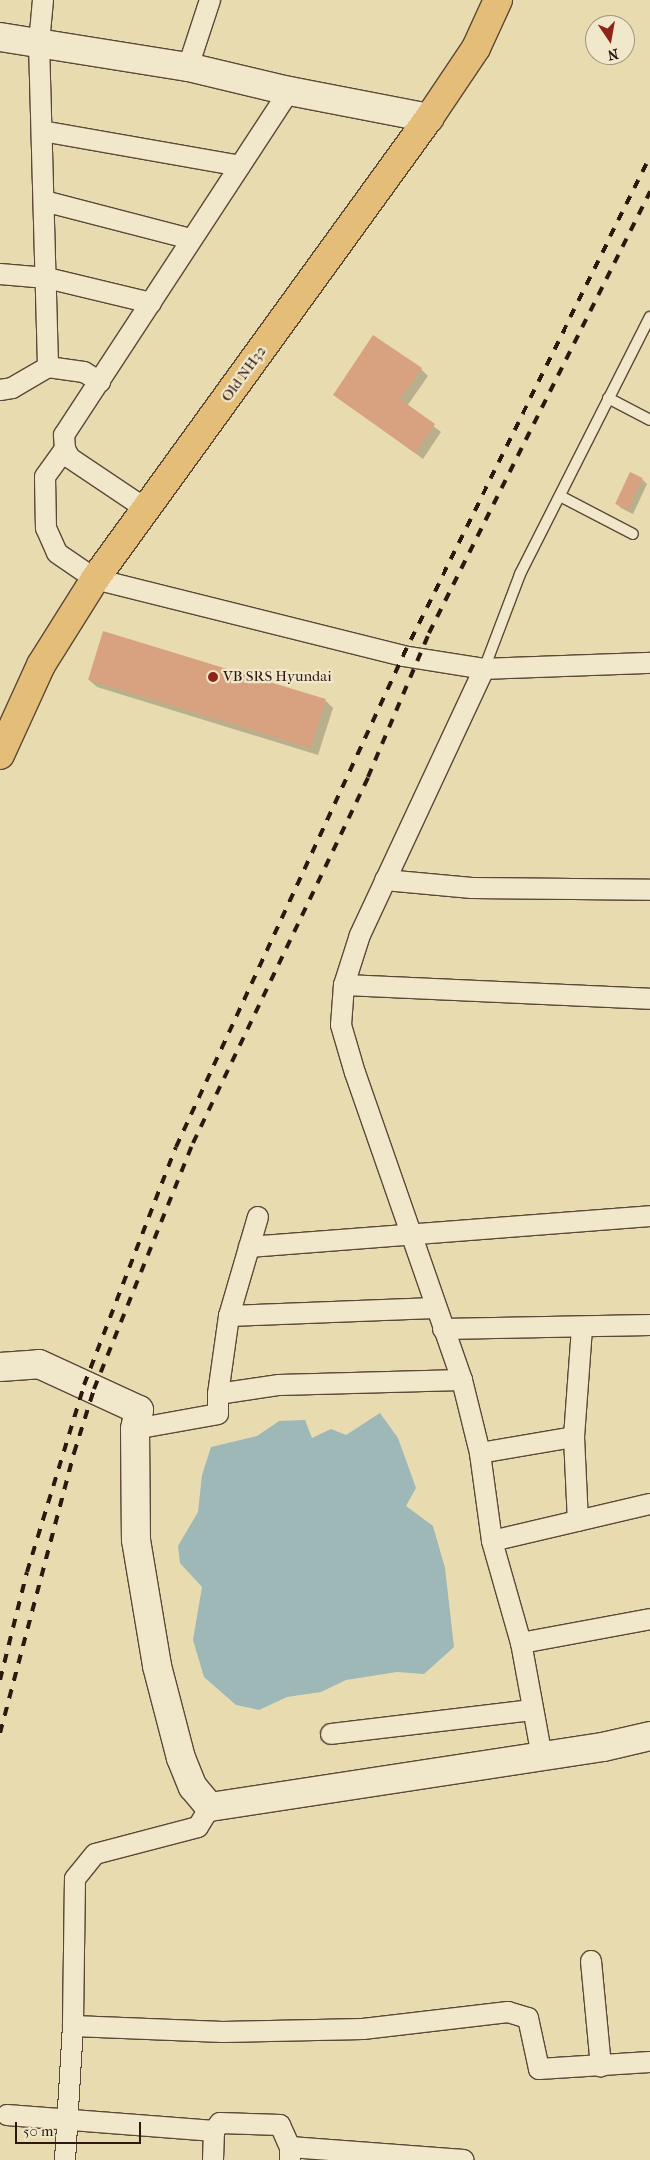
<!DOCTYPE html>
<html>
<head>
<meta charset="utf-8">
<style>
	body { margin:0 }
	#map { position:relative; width:650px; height:2160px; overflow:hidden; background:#e9dbb0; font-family:"IM FELL French Canon",serif }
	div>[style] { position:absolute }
	.water>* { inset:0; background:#9db8b7 }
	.shadow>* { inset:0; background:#0003 }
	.building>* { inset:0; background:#d8a281; transform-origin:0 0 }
	.roads { filter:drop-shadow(1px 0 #5c4837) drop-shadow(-1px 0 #5c4837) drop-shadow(0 1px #5c4837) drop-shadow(0 -1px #5c4837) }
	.lane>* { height:10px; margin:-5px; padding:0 5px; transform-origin:5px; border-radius:5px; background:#f1e8cc }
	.street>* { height:20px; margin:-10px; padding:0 10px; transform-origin:10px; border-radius:10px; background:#f1e8cc }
	.secondary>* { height:28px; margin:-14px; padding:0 14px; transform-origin:14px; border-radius:14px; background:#f1e8cc }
	.primary>* { height:28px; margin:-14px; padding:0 14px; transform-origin:14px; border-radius:14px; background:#e4be78 }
	.rail>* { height:4px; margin-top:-2px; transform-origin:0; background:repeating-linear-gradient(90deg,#2d170f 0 9px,transparent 0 18px) }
	.dots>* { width:14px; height:14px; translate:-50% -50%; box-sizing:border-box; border:2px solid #f1e8cc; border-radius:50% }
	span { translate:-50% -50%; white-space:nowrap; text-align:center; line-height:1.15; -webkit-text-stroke:4.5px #f1e8cc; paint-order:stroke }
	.street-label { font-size:15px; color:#2d170f }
	.poi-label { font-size:15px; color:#2d170f }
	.left { translate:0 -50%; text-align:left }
	.north { position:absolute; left:585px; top:15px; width:50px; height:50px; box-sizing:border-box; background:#f1e8cc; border:1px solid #a39480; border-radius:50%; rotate:168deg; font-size:14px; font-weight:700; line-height:20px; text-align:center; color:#2d170f }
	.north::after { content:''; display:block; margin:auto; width:18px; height:22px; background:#8f2418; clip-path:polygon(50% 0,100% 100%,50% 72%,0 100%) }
	.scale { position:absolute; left:15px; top:2122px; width:126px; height:22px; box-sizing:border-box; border:2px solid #2d170f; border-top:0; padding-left:6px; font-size:15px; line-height:18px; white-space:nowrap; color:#2d170f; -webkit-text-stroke:4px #f1e8cc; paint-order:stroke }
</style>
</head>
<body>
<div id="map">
	<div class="water">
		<i style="clip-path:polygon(380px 1413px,398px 1438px,416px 1488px,406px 1506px,433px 1526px,445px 1568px,454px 1647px,424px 1674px,397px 1672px,346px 1680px,321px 1692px,287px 1697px,259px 1710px,236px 1705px,204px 1677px,193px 1640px,202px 1587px,180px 1563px,178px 1546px,198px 1512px,202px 1475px,211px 1447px,257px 1436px,279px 1421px,305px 1420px,312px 1438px,331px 1429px,346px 1435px)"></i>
	</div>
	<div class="shadow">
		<i style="clip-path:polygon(421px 369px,428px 376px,407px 406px,441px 432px,423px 459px,335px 395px)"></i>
		<i style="clip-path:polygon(642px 479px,647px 484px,633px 514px,621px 508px,617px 504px)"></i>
		<i style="clip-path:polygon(89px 680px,326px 701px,333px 708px,318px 755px,97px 687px)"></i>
	</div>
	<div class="building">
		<i style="clip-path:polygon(373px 335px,422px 368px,400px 399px,435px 424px,415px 453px,333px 395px)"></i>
		<i style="left:630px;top:472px;width:14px;height:35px;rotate:25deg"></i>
		<i style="left:103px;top:631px;width:233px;height:51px;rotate:17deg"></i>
	</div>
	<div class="roads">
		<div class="lane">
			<i style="left:608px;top:398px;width:47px;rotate:27.6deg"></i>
			<i style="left:560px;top:496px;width:82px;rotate:27.5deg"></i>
			<i style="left:484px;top:669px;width:102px;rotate:-69.2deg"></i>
			<i style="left:520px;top:574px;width:288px;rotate:-63.2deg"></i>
		</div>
		<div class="street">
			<i style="left:43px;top:0;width:43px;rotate:95.3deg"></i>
			<i style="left:39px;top:43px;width:324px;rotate:88.4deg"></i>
			<i style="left:188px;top:67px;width:71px;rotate:-71.8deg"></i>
			<i style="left:42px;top:131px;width:201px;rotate:10deg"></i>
			<i style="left:44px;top:201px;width:152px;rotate:14.5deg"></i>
			<i style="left:0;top:274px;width:47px;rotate:4.9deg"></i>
			<i style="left:47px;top:278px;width:107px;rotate:13.5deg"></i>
			<i style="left:0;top:390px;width:12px;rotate:-9deg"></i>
			<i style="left:12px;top:388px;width:42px;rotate:-30.3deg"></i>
			<i style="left:48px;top:367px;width:36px;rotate:8deg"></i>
			<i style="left:84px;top:372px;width:19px;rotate:32deg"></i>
			<i style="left:65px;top:449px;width:34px;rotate:126deg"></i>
			<i style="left:45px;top:477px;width:51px;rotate:88.9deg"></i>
			<i style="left:46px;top:528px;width:27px;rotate:66deg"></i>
			<i style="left:57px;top:553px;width:46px;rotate:34.4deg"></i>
			<i style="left:95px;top:579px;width:317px;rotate:14deg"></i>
			<i style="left:403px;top:656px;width:82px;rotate:9.1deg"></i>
			<i style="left:146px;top:509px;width:92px;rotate:-146.1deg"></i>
			<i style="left:70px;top:458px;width:10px;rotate:-119deg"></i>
			<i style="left:65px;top:449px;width:14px;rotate:-94deg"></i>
			<i style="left:64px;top:435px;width:411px;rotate:-56.8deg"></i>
			<i style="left:385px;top:880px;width:87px;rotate:5.3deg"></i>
			<i style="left:472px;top:888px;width:178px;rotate:0.6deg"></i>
			<i style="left:344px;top:985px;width:306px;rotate:2.6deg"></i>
			<i style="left:249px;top:1247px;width:402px;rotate:-4.4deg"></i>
			<i style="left:229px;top:1316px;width:206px;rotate:-2.2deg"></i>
			<i style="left:443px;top:1329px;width:207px;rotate:-1.1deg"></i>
			<i style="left:218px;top:1394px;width:79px;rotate:-82deg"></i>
			<i style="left:229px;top:1316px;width:103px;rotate:-73.7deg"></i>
			<i style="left:135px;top:1429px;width:84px;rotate:-10.2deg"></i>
			<i style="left:218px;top:1414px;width:20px;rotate:-90deg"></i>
			<i style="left:218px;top:1394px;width:62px;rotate:-8.4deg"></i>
			<i style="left:279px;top:1385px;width:183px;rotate:-1.6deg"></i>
			<i style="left:574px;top:1437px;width:84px;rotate:87.3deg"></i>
			<i style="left:480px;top:1453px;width:95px;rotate:-9.7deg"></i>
			<i style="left:574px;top:1437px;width:110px;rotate:-85.8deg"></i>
			<i style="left:492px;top:1541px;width:162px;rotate:-13.2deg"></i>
			<i style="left:521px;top:1643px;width:131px;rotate:-10.5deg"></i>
			<i style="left:331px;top:1734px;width:203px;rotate:-6.8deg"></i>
			<i style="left:542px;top:1757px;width:116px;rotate:-100.4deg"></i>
			<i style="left:521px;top:1643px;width:106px;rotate:-105.9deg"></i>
			<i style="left:492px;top:1541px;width:89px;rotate:-97.8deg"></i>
			<i style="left:480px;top:1453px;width:75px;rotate:-103.9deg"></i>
			<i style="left:462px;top:1380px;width:325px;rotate:-109.2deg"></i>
			<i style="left:355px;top:1073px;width:50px;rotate:-106.3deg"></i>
			<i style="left:341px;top:1025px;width:40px;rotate:-85.7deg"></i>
			<i style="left:344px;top:985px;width:52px;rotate:-72.3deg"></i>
			<i style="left:360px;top:935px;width:293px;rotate:-65deg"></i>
			<i style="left:484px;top:669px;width:166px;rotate:-2.1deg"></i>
			<i style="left:210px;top:1807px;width:23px;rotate:121deg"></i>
			<i style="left:198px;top:1827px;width:106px;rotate:165.3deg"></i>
			<i style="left:95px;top:1854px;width:32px;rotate:129deg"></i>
			<i style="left:75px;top:1879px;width:147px;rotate:90.8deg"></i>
			<i style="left:73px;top:2026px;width:150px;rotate:2.3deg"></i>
			<i style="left:223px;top:2032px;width:140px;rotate:-1.2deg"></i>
			<i style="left:363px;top:2029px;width:146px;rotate:-6.7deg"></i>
			<i style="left:508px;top:2012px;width:21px;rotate:17deg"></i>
			<i style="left:528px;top:2018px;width:52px;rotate:77.8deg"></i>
			<i style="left:539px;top:2069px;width:111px;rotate:-3.6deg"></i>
			<i style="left:591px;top:1961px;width:106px;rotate:84.6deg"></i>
			<i style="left:7px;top:2115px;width:208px;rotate:4.4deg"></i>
			<i style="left:214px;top:2131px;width:29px;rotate:92deg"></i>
			<i style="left:214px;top:2131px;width:10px;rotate:-53deg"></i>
			<i style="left:220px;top:2123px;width:60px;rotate:1.9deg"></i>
			<i style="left:280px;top:2125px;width:24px;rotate:66deg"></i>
			<i style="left:65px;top:2160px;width:134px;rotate:-86.6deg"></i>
			<i style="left:290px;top:2160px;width:13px;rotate:-90deg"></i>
			<i style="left:290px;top:2147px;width:174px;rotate:4.3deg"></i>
		</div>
		<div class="secondary">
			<i style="left:0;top:37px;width:190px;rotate:9.1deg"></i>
			<i style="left:188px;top:67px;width:104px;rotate:13.4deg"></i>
			<i style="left:289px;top:91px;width:143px;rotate:10.9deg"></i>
			<i style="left:0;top:1367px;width:39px;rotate:-4deg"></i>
			<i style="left:39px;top:1364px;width:110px;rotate:24.7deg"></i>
			<i style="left:139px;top:1410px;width:19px;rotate:102deg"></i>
			<i style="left:135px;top:1429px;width:111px;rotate:89.5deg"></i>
			<i style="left:136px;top:1540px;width:128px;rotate:80.5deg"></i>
			<i style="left:157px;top:1666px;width:95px;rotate:75.4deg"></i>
			<i style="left:181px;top:1758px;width:31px;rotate:68deg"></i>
			<i style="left:193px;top:1787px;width:26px;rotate:50deg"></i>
			<i style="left:210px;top:1807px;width:398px;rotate:-8.7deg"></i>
			<i style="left:603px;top:1747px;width:48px;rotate:-13.2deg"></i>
		</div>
		<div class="primary">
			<i style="left:0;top:755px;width:99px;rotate:-65.5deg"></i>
			<i style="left:41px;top:665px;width:102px;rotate:-57.9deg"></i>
			<i style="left:95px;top:579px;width:569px;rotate:-54.08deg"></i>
			<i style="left:429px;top:118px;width:84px;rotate:-56.1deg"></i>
			<i style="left:476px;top:48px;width:53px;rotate:-65.4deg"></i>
		</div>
	</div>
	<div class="rail">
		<i style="left:0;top:1680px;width:111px;rotate:-76deg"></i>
		<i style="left:27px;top:1572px;width:195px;rotate:-73deg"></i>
		<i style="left:84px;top:1385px;width:255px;rotate:-68.9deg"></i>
		<i style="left:176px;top:1147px;width:541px;rotate:-65.19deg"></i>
		<i style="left:403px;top:656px;width:558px;rotate:-63.71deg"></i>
		<i style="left:0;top:1733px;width:290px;rotate:-75.2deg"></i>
		<i style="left:74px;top:1453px;width:67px;rotate:-72.6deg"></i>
		<i style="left:94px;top:1389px;width:265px;rotate:-68.1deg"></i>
		<i style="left:193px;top:1143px;width:406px;rotate:-64.4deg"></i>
		<i style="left:368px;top:777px;width:156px;rotate:-67deg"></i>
		<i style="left:429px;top:633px;width:494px;rotate:-63.4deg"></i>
	</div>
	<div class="dots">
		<i style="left:213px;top:677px;background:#8f2418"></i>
	</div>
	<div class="street-label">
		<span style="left:244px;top:374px;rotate:-54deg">Old NH32</span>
	</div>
	<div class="poi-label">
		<span class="left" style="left:223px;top:677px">VB SRS Hyundai</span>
	</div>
	<div class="north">N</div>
	<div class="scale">50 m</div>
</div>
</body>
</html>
